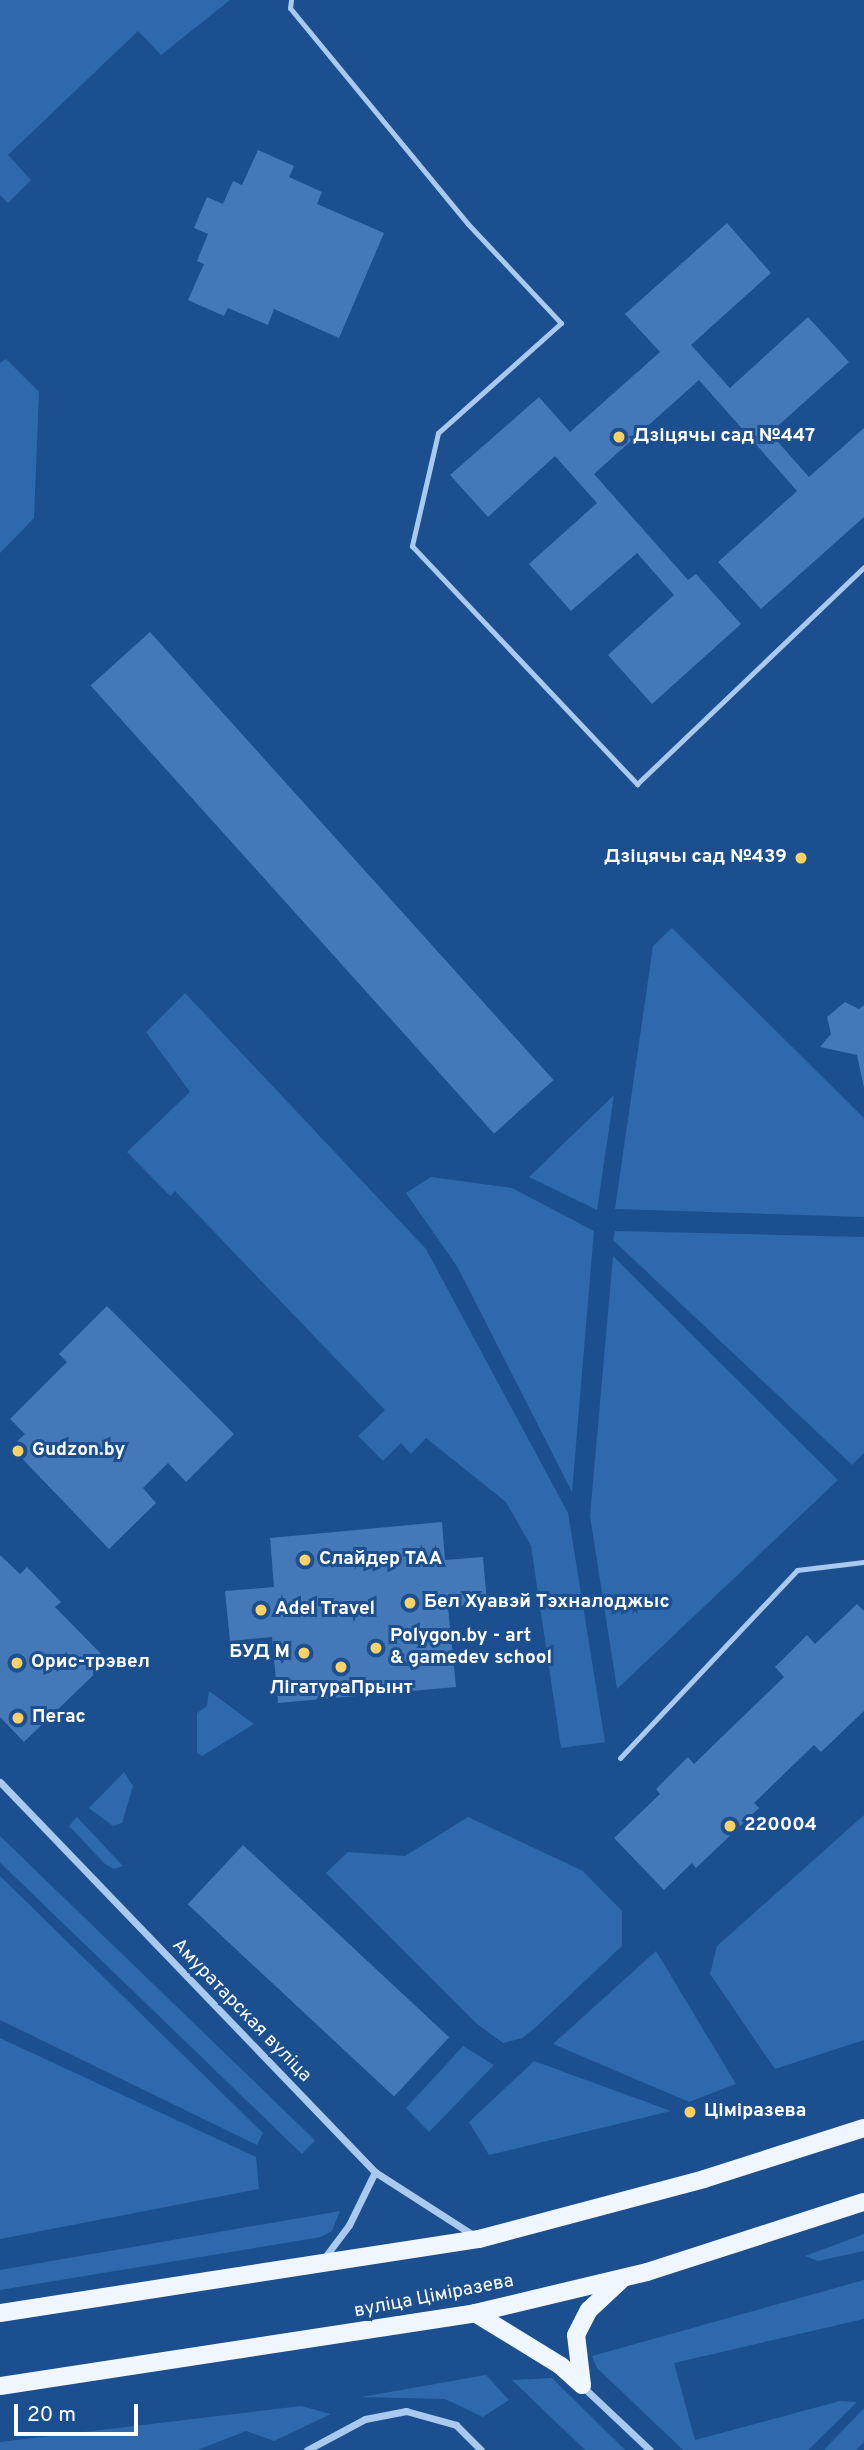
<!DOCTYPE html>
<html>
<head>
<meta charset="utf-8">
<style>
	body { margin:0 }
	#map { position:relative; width:864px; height:2450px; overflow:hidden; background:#1b4f8f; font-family:Overpass,sans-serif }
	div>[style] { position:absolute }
	.green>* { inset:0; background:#2e69ad; transform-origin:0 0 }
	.building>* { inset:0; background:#4478b7; transform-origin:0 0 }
	.service>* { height:5px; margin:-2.5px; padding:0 2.5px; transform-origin:2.5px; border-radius:2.5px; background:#a9c9ee }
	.minor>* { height:7px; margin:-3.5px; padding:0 3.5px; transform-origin:3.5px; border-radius:3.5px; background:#a9c9ee }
	.primary>* { height:18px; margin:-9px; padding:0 9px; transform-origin:9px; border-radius:9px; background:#f0f6ff }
	.dots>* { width:19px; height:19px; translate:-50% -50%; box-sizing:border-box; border:4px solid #1b4f8f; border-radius:50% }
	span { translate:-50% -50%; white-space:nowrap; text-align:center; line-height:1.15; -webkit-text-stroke:6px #1b4f8f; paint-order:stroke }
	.poi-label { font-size:19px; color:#fff; font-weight:700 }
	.left { translate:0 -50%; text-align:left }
	.right { translate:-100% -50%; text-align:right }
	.street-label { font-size:19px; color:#fff }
	.scale { position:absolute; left:14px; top:2404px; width:124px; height:32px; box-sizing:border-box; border:4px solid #fff; border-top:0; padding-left:9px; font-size:21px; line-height:24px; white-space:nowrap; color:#fff; -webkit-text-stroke:5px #1b4f8f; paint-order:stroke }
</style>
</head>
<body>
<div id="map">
	<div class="green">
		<i style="clip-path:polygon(0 0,230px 0,161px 55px,138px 31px,8px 155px,31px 180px,8px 203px,0 195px)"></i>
		<i style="clip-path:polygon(6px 359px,39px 392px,34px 518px,0 553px,0 363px)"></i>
		<i style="clip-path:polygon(672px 928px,864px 1118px,864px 1217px,615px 1209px,653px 946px)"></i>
		<i style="clip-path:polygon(185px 993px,426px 1249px,568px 1513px,605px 1742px,561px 1748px,531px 1546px,506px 1502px,426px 1438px,411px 1454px,401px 1443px,383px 1461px,358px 1436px,385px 1410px,175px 1191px,170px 1196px,127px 1152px,190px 1092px,146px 1032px)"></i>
		<i style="clip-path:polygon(614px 1095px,597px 1210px,529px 1177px)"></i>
		<i style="clip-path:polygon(431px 1177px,512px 1188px,594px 1231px,572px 1492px,458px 1268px,406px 1193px)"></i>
		<i style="clip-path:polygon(615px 1231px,864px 1237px,864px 1453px,852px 1465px,613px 1240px)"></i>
		<i style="clip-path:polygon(613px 1256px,838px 1480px,617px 1689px,590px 1516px)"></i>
		<i style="clip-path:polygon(209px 1691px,254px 1724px,202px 1756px,197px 1753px,197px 1713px,207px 1706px)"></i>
		<i style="clip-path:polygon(124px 1772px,133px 1786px,122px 1823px,113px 1826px,89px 1808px)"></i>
		<i style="clip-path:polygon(864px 1815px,864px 2040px,775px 2069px,710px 1974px,717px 1946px)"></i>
		<i style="clip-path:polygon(77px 1817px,123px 1866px,114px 1869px,105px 1864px,69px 1826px)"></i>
		<i style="clip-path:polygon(468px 1817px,583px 1871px,622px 1911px,622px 1946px,535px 2028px,522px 2038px,503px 2043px,477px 2024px,326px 1873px,348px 1852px,405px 1856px)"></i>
		<i style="left:0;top:1836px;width:438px;height:19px;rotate:44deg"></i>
		<i style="clip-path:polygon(0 1876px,263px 2133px,257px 2145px,0 2020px)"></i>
		<i style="clip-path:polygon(656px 1951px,736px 2084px,689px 2102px,553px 2044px)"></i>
		<i style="clip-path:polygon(0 2038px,256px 2157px,259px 2189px,0 2239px)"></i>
		<i style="clip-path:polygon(463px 2046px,494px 2065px,429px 2132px,406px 2108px)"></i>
		<i style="clip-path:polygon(534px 2061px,671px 2111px,489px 2155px,469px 2122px)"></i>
		<i style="clip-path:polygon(340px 2211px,332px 2231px,321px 2237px,0 2290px,0 2270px)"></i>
		<i style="clip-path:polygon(864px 2234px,864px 2251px,818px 2261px,805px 2256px)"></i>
		<i style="clip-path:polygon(864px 2280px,864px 2319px,674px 2363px,695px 2440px,840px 2401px,857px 2402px,808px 2450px,683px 2450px,597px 2368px,592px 2356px)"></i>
		<i style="clip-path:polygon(486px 2375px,509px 2400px,483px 2417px,445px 2399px,361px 2397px)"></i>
		<i style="clip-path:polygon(552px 2378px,625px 2450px,585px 2450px,512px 2380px)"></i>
		<i style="clip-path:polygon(301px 2406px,331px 2414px,274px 2441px,246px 2431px,197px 2450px,0 2450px,0 2442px)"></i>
		<i style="clip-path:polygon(864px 2408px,864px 2442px,856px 2450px,824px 2450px)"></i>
	</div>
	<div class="building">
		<i style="clip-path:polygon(258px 150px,294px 166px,289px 177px,322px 192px,317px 204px,384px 233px,339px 338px,274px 309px,268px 325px,228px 308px,224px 316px,188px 300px,204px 264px,197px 261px,208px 234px,194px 228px,207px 197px,223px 204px,233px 181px,242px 185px)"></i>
		<i style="clip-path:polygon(727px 223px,771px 273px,691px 345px,730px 388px,808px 317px,849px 362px,770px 433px,809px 477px,864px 428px,864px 517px,761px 609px,718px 562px,797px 491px,699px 380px,594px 474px,688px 580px,696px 574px,741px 624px,652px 704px,608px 655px,674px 595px,637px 553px,571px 611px,529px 564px,597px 503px,555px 456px,488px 517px,450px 475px,539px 397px,570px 432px,660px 352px,625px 314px)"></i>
		<i style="left:150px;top:632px;width:603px;height:80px;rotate:48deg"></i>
		<i style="clip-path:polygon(845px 1002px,859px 1009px,864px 1005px,864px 1088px,857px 1055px,820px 1047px,831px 1034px,827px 1017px)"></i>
		<i style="clip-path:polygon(107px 1306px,234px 1434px,186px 1482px,168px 1463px,143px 1488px,156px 1503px,109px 1549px,11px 1447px,25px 1434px,10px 1419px,67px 1362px,59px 1354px)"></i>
		<i style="clip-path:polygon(442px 1522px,445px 1560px,483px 1557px,487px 1603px,448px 1607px,456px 1687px,278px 1703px,272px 1637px,230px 1641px,225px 1591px,274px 1587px,270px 1538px)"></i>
		<i style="clip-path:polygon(0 1555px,20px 1574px,27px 1567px,61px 1602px,55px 1607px,108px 1661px,24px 1742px,0 1717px)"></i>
		<i style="clip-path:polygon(857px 1604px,864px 1611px,864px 1711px,821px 1752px,814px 1745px,754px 1803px,759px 1808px,696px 1868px,692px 1863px,664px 1890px,614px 1838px,660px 1794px,656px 1789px,688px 1757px,694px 1764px,784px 1677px,775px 1667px,807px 1635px,815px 1644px)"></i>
		<i style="left:243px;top:1845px;width:282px;height:81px;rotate:43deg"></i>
	</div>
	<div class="service">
		<i style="left:291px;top:0;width:8px;rotate:97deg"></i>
		<i style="left:290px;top:8px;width:280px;rotate:50.5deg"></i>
		<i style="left:468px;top:224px;width:136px;rotate:46.8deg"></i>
		<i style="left:561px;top:323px;width:165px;rotate:138.2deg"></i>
		<i style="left:438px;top:433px;width:116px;rotate:103deg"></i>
		<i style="left:412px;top:546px;width:328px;rotate:46.6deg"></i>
		<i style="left:637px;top:784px;width:314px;rotate:-43.7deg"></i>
		<i style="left:620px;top:1758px;width:258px;rotate:-46.7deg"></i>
		<i style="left:797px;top:1570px;width:67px;rotate:-6.8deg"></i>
	</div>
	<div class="minor">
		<i style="left:0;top:1782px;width:541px;rotate:46.12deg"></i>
		<i style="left:375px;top:2172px;width:117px;rotate:32.7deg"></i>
		<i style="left:322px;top:2261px;width:45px;rotate:-53.1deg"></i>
		<i style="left:349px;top:2225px;width:59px;rotate:-63.9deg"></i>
		<i style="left:582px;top:2386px;width:93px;rotate:43.3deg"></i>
		<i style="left:307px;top:2450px;width:66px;rotate:-28.1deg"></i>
		<i style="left:365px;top:2419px;width:42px;rotate:-11deg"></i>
		<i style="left:406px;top:2411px;width:52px;rotate:15.6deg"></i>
		<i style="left:456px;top:2425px;width:35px;rotate:45deg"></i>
	</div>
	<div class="primary">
		<i style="left:0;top:2313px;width:485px;rotate:-8.8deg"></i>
		<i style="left:479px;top:2239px;width:233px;rotate:-14.9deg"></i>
		<i style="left:704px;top:2179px;width:168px;rotate:-17.7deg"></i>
		<i style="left:475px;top:2313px;width:101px;rotate:31.6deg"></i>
		<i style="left:561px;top:2366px;width:28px;rotate:42deg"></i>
		<i style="left:582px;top:2385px;width:50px;rotate:-96.8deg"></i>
		<i style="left:576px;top:2335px;width:28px;rotate:-63deg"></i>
		<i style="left:589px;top:2310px;width:44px;rotate:-43.2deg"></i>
		<i style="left:0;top:2386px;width:481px;rotate:-8.7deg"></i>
		<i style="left:475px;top:2313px;width:177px;rotate:-13.4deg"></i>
		<i style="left:647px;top:2272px;width:228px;rotate:-17.9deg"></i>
	</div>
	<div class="dots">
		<i style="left:619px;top:437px;background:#ffd166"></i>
		<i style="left:801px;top:858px;background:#ffd166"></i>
		<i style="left:18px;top:1451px;background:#ffd166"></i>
		<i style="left:305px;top:1560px;background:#ffd166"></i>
		<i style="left:410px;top:1603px;background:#ffd166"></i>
		<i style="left:261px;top:1610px;background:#ffd166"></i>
		<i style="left:376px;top:1648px;background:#ffd166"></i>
		<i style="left:304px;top:1653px;background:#ffd166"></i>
		<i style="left:17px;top:1663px;background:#ffd166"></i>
		<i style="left:341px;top:1667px;background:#ffd166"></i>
		<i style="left:18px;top:1718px;background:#ffd166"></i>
		<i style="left:730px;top:1826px;background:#ffd166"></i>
		<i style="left:690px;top:2112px;background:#ffd166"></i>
	</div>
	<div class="poi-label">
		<span class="left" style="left:633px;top:437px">Дзіцячы сад №447</span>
		<span class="right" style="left:787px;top:858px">Дзіцячы сад №439</span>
		<span class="left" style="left:32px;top:1451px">Gudzon.by</span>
		<span class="left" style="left:319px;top:1560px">Слайдер ТАА</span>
		<span class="left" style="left:424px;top:1603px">Бел Хуавэй Тэхналоджыс</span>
		<span class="left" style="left:275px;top:1610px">Adel Travel</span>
		<span class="left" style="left:390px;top:1648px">Polygon.by - art<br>&amp; gamedev school</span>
		<span class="right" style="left:290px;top:1653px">БУД М</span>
		<span class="left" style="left:31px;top:1663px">Орис-трэвел</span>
		<span style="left:341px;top:1689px">ЛігатураПрынт</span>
		<span class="left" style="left:32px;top:1718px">Пегас</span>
		<span class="left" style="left:744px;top:1826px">220004</span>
		<span class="left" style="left:704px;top:2112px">Ціміразева</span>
	</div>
	<div class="street-label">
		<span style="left:241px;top:2011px;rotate:46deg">Амуратарская вуліца</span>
		<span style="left:434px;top:2297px;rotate:-11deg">вуліца Ціміразева</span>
	</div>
	<div class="scale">20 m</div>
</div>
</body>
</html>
